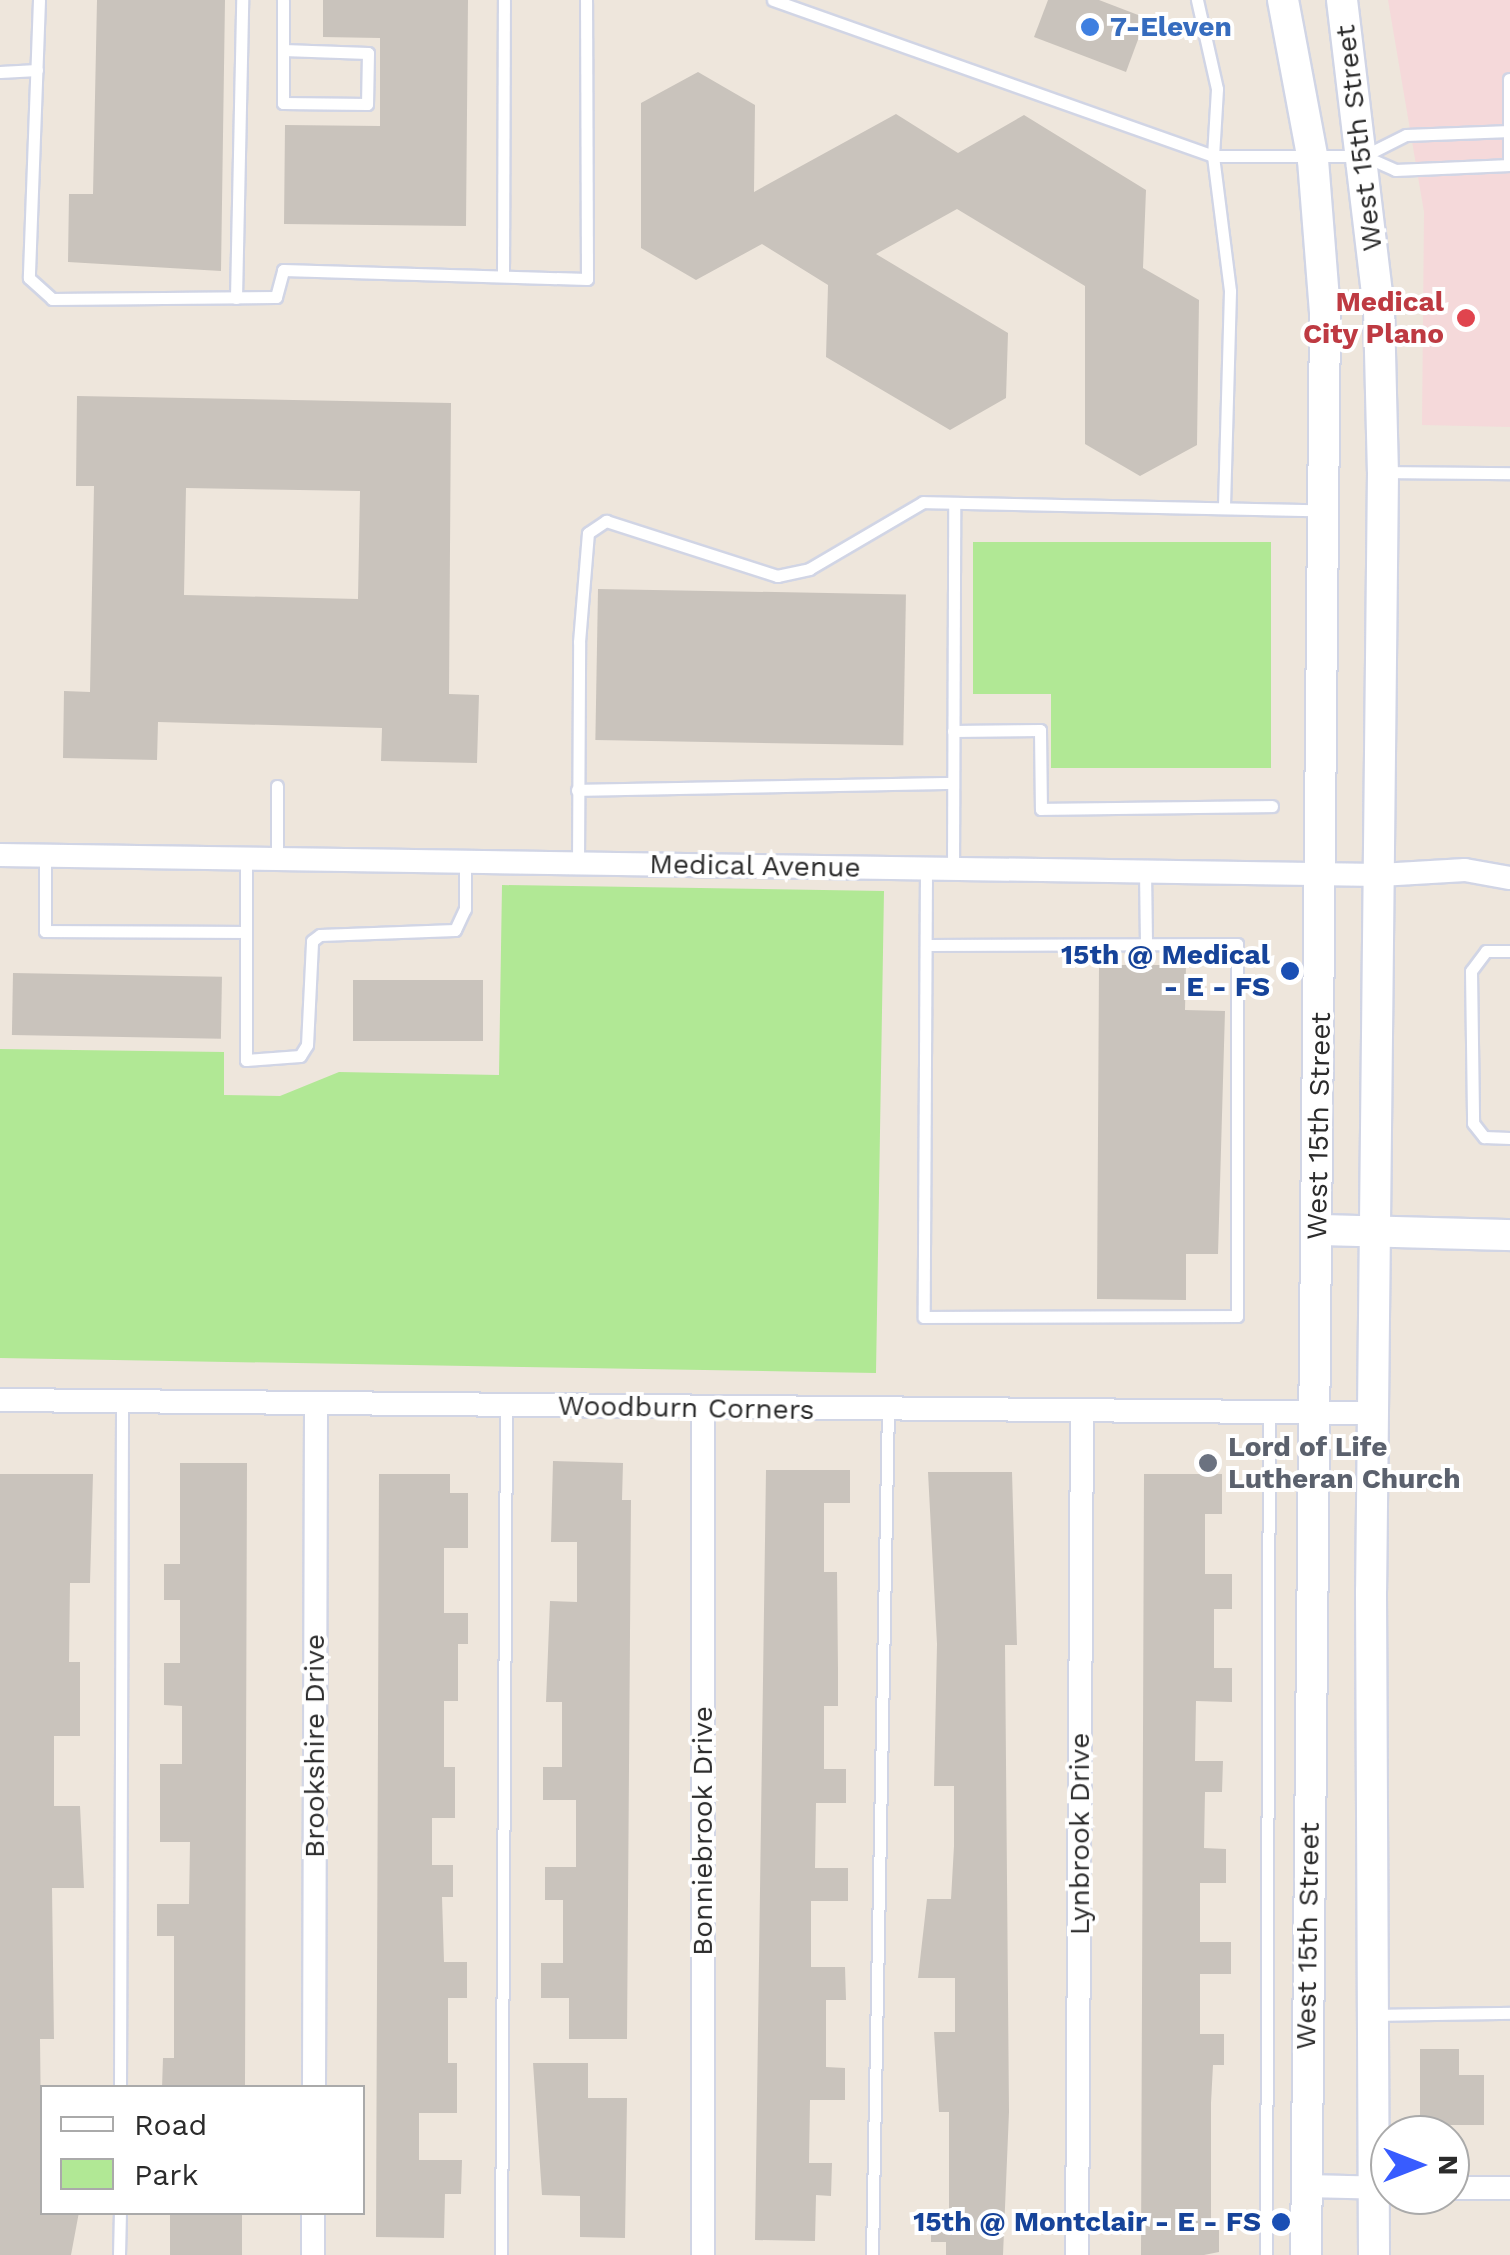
<!DOCTYPE html>
<html>
<head>
<meta charset="utf-8">
<style>
	body { margin:0 }
	#map { position:relative; width:1510px; height:2255px; overflow:hidden; background:#eee6dc; font-family:"Work Sans",sans-serif }
	div>[style] { position:absolute }
	.medical>* { inset:0; background:#f5d9da }
	.green>* { inset:0; background:#b1e895 }
	.building>* { inset:0; background:#c9c3bc; transform-origin:0 0 }
	.roads { filter:drop-shadow(2px 0 #d1d5e5) drop-shadow(-2px 0 #d1d5e5) drop-shadow(0 2px #d1d5e5) drop-shadow(0 -2px #d1d5e5) }
	.lane>* { height:11px; margin:-5.5px; padding:0 5.5px; transform-origin:5.5px; border-radius:5.5px; background:#fff }
	.street>* { height:22px; margin:-11px; padding:0 11px; transform-origin:11px; border-radius:11px; background:#fff }
	.secondary>* { height:30px; margin:-15px; padding:0 15px; transform-origin:15px; border-radius:15px; background:#fff }
	.dots>* { width:28px; height:28px; translate:-50% -50%; box-sizing:border-box; border:5px solid #fff; border-radius:50% }
	span { translate:-50% -50%; white-space:nowrap; text-align:center; line-height:1.15; -webkit-text-stroke:8px #fff; paint-order:stroke }
	.shop-label { font-size:28px; color:#366cbe; font-weight:700 }
	.left { translate:0 -50%; text-align:left }
	.street-label { font-size:28px; color:#2b2b2b }
	.health-label { font-size:28px; color:#be3a42; font-weight:700 }
	.right { translate:-100% -50%; text-align:right }
	.transit-label { font-size:28px; color:#164399; font-weight:700 }
	.worship-label { font-size:28px; color:#5b616d; font-weight:700 }
	.legend { position:absolute; left:40px; top:2085px; width:325px; height:130px; box-sizing:border-box; background:#fff; border:2px solid #aaa; margin:0; padding:12px 18px; list-style:none; font-size:30px; color:#2b2b2b }
	.legend li { display:flex; align-items:center; gap:20px; height:50px }
	.legend b { width:50px; border:2px solid #aaa }
	.north { position:absolute; left:1370px; top:2115px; width:100px; height:100px; box-sizing:border-box; background:#fff; border:2px solid #aaa; border-radius:50%; rotate:90deg; font-size:28px; font-weight:700; line-height:40px; text-align:center; color:#2b2b2b }
	.north::after { content:''; display:block; margin:auto; width:35px; height:45px; background:#385cff; clip-path:polygon(50% 0,100% 100%,50% 72%,0 100%) }
</style>
</head>
<body>
<div id="map">
	<div class="medical">
		<i style="clip-path:polygon(1388px 0,1510px 0,1510px 427px,1422px 425px,1424px 212px)"></i>
	</div>
	<div class="green">
		<i style="clip-path:polygon(973px 542px,1271px 542px,1271px 768px,1051px 768px,1051px 694px,973px 694px)"></i>
		<i style="clip-path:polygon(502px 885px,884px 891px,876px 1373px,0 1358px,0 1049px,224px 1052px,224px 1095px,280px 1096px,339px 1072px,499px 1075px)"></i>
	</div>
	<div class="building">
		<i style="clip-path:polygon(97px 0,225px 0,221px 271px,68px 262px,69px 194px,93px 194px)"></i>
		<i style="clip-path:polygon(323px 0,468px 0,466px 226px,284px 224px,285px 125px,380px 126px,380px 38px,323px 37px)"></i>
		<i style="clip-path:polygon(1048px 0,1099px 0,1146px 18px,1126px 72px,1034px 37px)"></i>
		<i style="clip-path:polygon(698px 72px,755px 105px,754px 192px,896px 114px,958px 153px,1024px 115px,1146px 190px,1143px 268px,1199px 300px,1197px 445px,1140px 476px,1085px 444px,1085px 286px,957px 209px,876px 254px,1008px 333px,1006px 398px,950px 430px,826px 357px,828px 285px,762px 244px,696px 280px,641px 248px,641px 103px)"></i>
		<i style="clip-path:polygon(evenodd,77px 396px,451px 403px,449px 694px,479px 695px,477px 763px,381px 761px,382px 728px,158px 722px,157px 760px,63px 758px,64px 691px,90px 692px,94px 486px,76px 486px,77px 396px,186px 488px,360px 491px,358px 599px,184px 595px,186px 488px)"></i>
		<i style="left:598px;top:589px;width:308px;height:151px;rotate:1deg"></i>
		<i style="clip-path:polygon(1099px 965px,1186px 965px,1185px 1010px,1225px 1011px,1218px 1254px,1186px 1254px,1186px 1300px,1097px 1299px)"></i>
		<i style="left:13px;top:973px;width:209px;height:62px;rotate:1deg"></i>
		<i style="left:353px;top:980px;width:130px;height:61px"></i>
		<i style="clip-path:polygon(553px 1461px,623px 1463px,622px 1500px,631px 1500px,627px 2039px,569px 2039px,569px 1998px,541px 1998px,541px 1963px,563px 1963px,563px 1900px,545px 1900px,545px 1867px,576px 1867px,576px 1800px,543px 1800px,543px 1767px,562px 1767px,562px 1702px,546px 1702px,550px 1601px,577px 1602px,577px 1542px,551px 1542px)"></i>
		<i style="clip-path:polygon(180px 1463px,247px 1463px,245px 2088px,162px 2088px,163px 2058px,174px 2058px,174px 1936px,157px 1936px,157px 1904px,189px 1904px,190px 1842px,160px 1842px,160px 1764px,182px 1764px,182px 1706px,164px 1705px,164px 1663px,180px 1663px,180px 1600px,164px 1600px,164px 1564px,180px 1564px)"></i>
		<i style="clip-path:polygon(766px 1470px,850px 1470px,850px 1503px,824px 1503px,824px 1572px,837px 1572px,838px 1670px,838px 1706px,824px 1706px,824px 1769px,846px 1769px,846px 1803px,816px 1803px,815px 1868px,848px 1868px,848px 1901px,811px 1901px,811px 1967px,845px 1967px,846px 2000px,826px 2000px,826px 2067px,845px 2068px,845px 2100px,810px 2100px,809px 2163px,832px 2163px,831px 2196px,816px 2195px,815px 2241px,755px 2240px)"></i>
		<i style="clip-path:polygon(928px 1472px,1012px 1472px,1017px 1645px,1005px 1645px,1009px 2112px,1003px 2255px,946px 2255px,946px 2242px,931px 2242px,931px 2220px,949px 2220px,949px 2112px,939px 2112px,934px 2032px,955px 2032px,955px 1978px,918px 1978px,927px 1899px,951px 1899px,954px 1846px,954px 1786px,934px 1786px,937px 1644px)"></i>
		<i style="clip-path:polygon(0 1474px,93px 1474px,90px 1583px,70px 1583px,69px 1662px,80px 1662px,80px 1736px,54px 1736px,54px 1806px,80px 1806px,84px 1888px,52px 1888px,54px 2039px,40px 2039px,42px 2212px,79px 2212px,71px 2255px,0 2255px)"></i>
		<i style="clip-path:polygon(379px 1474px,450px 1474px,450px 1493px,468px 1493px,468px 1548px,444px 1548px,444px 1613px,468px 1613px,468px 1644px,458px 1644px,458px 1701px,444px 1701px,444px 1767px,455px 1767px,455px 1818px,432px 1818px,432px 1865px,453px 1865px,453px 1897px,442px 1897px,444px 1962px,467px 1962px,467px 1998px,448px 1998px,448px 2063px,457px 2063px,457px 2113px,419px 2113px,419px 2160px,462px 2160px,461px 2194px,445px 2194px,444px 2238px,376px 2237px)"></i>
		<i style="clip-path:polygon(1144px 1474px,1222px 1474px,1222px 1514px,1205px 1514px,1205px 1574px,1232px 1574px,1232px 1609px,1214px 1609px,1214px 1668px,1232px 1668px,1232px 1702px,1196px 1701px,1195px 1761px,1223px 1761px,1222px 1792px,1205px 1792px,1204px 1848px,1226px 1849px,1226px 1883px,1200px 1883px,1200px 1942px,1231px 1942px,1231px 1974px,1200px 1974px,1200px 2034px,1224px 2034px,1224px 2065px,1213px 2065px,1211px 2103px,1211px 2219px,1219px 2219px,1219px 2252px,1204px 2255px,1141px 2255px)"></i>
		<i style="clip-path:polygon(1420px 2049px,1459px 2049px,1459px 2075px,1484px 2075px,1484px 2125px,1420px 2125px)"></i>
		<i style="clip-path:polygon(533px 2063px,588px 2063px,588px 2098px,627px 2098px,625px 2238px,580px 2237px,580px 2196px,542px 2195px)"></i>
		<i style="left:170px;top:2212px;width:72px;height:43px"></i>
	</div>
	<div class="roads">
		<div class="lane">
			<i style="left:39px;top:0;width:278px;rotate:92.1deg"></i>
			<i style="left:29px;top:278px;width:31px;rotate:42deg"></i>
			<i style="left:52px;top:299px;width:224px;rotate:-0.5deg"></i>
			<i style="left:276px;top:297px;width:28px;rotate:-75deg"></i>
			<i style="left:283px;top:270px;width:304px;rotate:1.7deg"></i>
			<i style="left:587px;top:279px;width:279px;rotate:-90.2deg"></i>
			<i style="left:773px;top:0;width:467px;rotate:19.5deg"></i>
			<i style="left:1213px;top:156px;width:136px;rotate:82.8deg"></i>
			<i style="left:1230px;top:291px;width:217px;rotate:91.6deg"></i>
			<i style="left:1197px;top:0;width:91px;rotate:77.3deg"></i>
			<i style="left:1217px;top:89px;width:67px;rotate:93.4deg"></i>
			<i style="left:1213px;top:156px;width:151px"></i>
			<i style="left:1364px;top:156px;width:47px;rotate:-26.6deg"></i>
			<i style="left:1406px;top:135px;width:104px;rotate:-2.2deg"></i>
			<i style="left:283px;top:50px;width:85px;rotate:2deg"></i>
			<i style="left:368px;top:53px;width:51px;rotate:91.1deg"></i>
			<i style="left:367px;top:104px;width:84px;rotate:-179.3deg"></i>
			<i style="left:283px;top:103px;width:103px;rotate:-90deg"></i>
			<i style="left:0;top:72px;width:37px;rotate:-3deg"></i>
			<i style="left:1509px;top:79px;width:86px;rotate:90deg"></i>
			<i style="left:1364px;top:156px;width:34px;rotate:24deg"></i>
			<i style="left:1395px;top:170px;width:115px;rotate:-2.5deg"></i>
			<i style="left:503px;top:273px;width:273px;rotate:-89.8deg"></i>
			<i style="left:236px;top:298px;width:298px;rotate:-88.8deg"></i>
			<i style="left:1383px;top:472px;width:127px;rotate:0.5deg"></i>
			<i style="left:953px;top:731px;width:87px;rotate:-0.7deg"></i>
			<i style="left:1040px;top:730px;width:79px;rotate:89.3deg"></i>
			<i style="left:1041px;top:809px;width:231px;rotate:-0.7deg"></i>
			<i style="left:277px;top:786px;width:73px;rotate:90deg"></i>
			<i style="left:577px;top:790px;width:376px;rotate:-1.1deg"></i>
			<i style="left:45px;top:856px;width:75px;rotate:90deg"></i>
			<i style="left:45px;top:931px;width:201px;rotate:0.3deg"></i>
			<i style="left:246px;top:858px;width:202px;rotate:90deg"></i>
			<i style="left:246px;top:1060px;width:54px;rotate:-4.2deg"></i>
			<i style="left:300px;top:1056px;width:13px;rotate:-58deg"></i>
			<i style="left:307px;top:1045px;width:104px;rotate:-87.2deg"></i>
			<i style="left:312px;top:941px;width:10px;rotate:-37deg"></i>
			<i style="left:320px;top:935px;width:135px;rotate:-2.1deg"></i>
			<i style="left:455px;top:930px;width:23px;rotate:-65deg"></i>
			<i style="left:465px;top:909px;width:47px;rotate:-90deg"></i>
			<i style="left:578px;top:863px;width:221px;rotate:-89.7deg"></i>
			<i style="left:579px;top:642px;width:109px;rotate:-85.3deg"></i>
			<i style="left:588px;top:533px;width:22px;rotate:-34deg"></i>
			<i style="left:606px;top:521px;width:180px;rotate:17.8deg"></i>
			<i style="left:777px;top:576px;width:33px;rotate:-12deg"></i>
			<i style="left:809px;top:569px;width:132px;rotate:-30.4deg"></i>
			<i style="left:923px;top:502px;width:398px;rotate:1.2deg"></i>
			<i style="left:953px;top:868px;width:365px;rotate:-89.8deg"></i>
			<i style="left:926px;top:869px;width:448px;rotate:90.3deg"></i>
			<i style="left:924px;top:1317px;width:313px;rotate:-0.2deg"></i>
			<i style="left:1237px;top:1316px;width:372px;rotate:-90deg"></i>
			<i style="left:1237px;top:944px;width:310px;rotate:179.8deg"></i>
			<i style="left:1145px;top:871px;width:73px;rotate:89.2deg"></i>
			<i style="left:1510px;top:951px;width:24px;rotate:180deg"></i>
			<i style="left:1486px;top:951px;width:25px;rotate:127deg"></i>
			<i style="left:1471px;top:971px;width:152px;rotate:89.2deg"></i>
			<i style="left:1473px;top:1123px;width:18px;rotate:52deg"></i>
			<i style="left:1484px;top:1137px;width:26px;rotate:2deg"></i>
			<i style="left:1376px;top:2015px;width:134px;rotate:-0.9deg"></i>
			<i style="left:120px;top:2088px;width:687px;rotate:-89.83deg"></i>
			<i style="left:119px;top:2255px;width:43px;rotate:-88.7deg"></i>
			<i style="left:501px;top:2255px;width:849px;rotate:-89.66deg"></i>
			<i style="left:872px;top:2255px;width:845px;rotate:-88.92deg"></i>
			<i style="left:1266px;top:2255px;width:842px;rotate:-89.8deg"></i>
		</div>
		<div class="street">
			<i style="left:0;top:855px;width:1380px;rotate:0.83deg"></i>
			<i style="left:1380px;top:875px;width:85px;rotate:-3.4deg"></i>
			<i style="left:1465px;top:870px;width:46px;rotate:10.1deg"></i>
			<i style="left:0;top:1400px;width:1372px;rotate:0.54deg"></i>
			<i style="left:703px;top:1407px;width:848px;rotate:90deg"></i>
			<i style="left:314px;top:2088px;width:684px;rotate:-89.83deg"></i>
			<i style="left:1306px;top:2186px;width:84px;rotate:1.4deg"></i>
			<i style="left:1450px;top:2188px;width:60px"></i>
			<i style="left:313px;top:2255px;width:43px;rotate:-90deg"></i>
			<i style="left:1077px;top:2255px;width:842px;rotate:-89.66deg"></i>
		</div>
		<div class="secondary">
			<i style="left:1283px;top:0;width:163px;rotate:79.4deg"></i>
			<i style="left:1313px;top:160px;width:154px;rotate:85.5deg"></i>
			<i style="left:1325px;top:314px;width:1941px;rotate:90.56deg"></i>
			<i style="left:1342px;top:0;width:313px;rotate:83.2deg"></i>
			<i style="left:1379px;top:311px;width:161px;rotate:88.6deg"></i>
			<i style="left:1383px;top:472px;width:1119px;rotate:90.61deg"></i>
			<i style="left:1371px;top:1591px;width:664px;rotate:89.74deg"></i>
			<i style="left:1318px;top:1230px;width:192px;rotate:1.5deg"></i>
		</div>
	</div>
	<div class="dots">
		<i style="left:1090px;top:27px;background:#3f7fe0"></i>
		<i style="left:1466px;top:318px;background:#e0444e"></i>
		<i style="left:1290px;top:971px;background:#1a4fb4"></i>
		<i style="left:1208px;top:1463px;background:#6b7280"></i>
		<i style="left:1281px;top:2222px;background:#1a4fb4"></i>
	</div>
	<div class="shop-label">
		<span class="left" style="left:1110px;top:27px">7-Eleven</span>
	</div>
	<div class="street-label">
		<span style="left:1359px;top:138px;rotate:-97deg">West 15th Street</span>
		<span style="left:755px;top:866px;rotate:1deg">Medical Avenue</span>
		<span style="left:1319px;top:1126px;rotate:-89deg">West 15th Street</span>
		<span style="left:686px;top:1408px;rotate:1deg">Woodburn Corners</span>
		<span style="left:315px;top:1746px;rotate:-90deg">Brookshire Drive</span>
		<span style="left:703px;top:1831px;rotate:-90deg">Bonniebrook Drive</span>
		<span style="left:1080px;top:1834px;rotate:-90deg">Lynbrook Drive</span>
		<span style="left:1308px;top:1936px;rotate:-89deg">West 15th Street</span>
	</div>
	<div class="health-label">
		<span class="right" style="left:1444px;top:318px">Medical<br>City Plano</span>
	</div>
	<div class="transit-label">
		<span class="right" style="left:1270px;top:971px">15th @ Medical<br>- E - FS</span>
		<span class="right" style="left:1261px;top:2222px">15th @ Montclair - E - FS</span>
	</div>
	<div class="worship-label">
		<span class="left" style="left:1228px;top:1463px">Lord of Life<br>Lutheran Church</span>
	</div>
	<ul class="legend">
	<li><b style="height:12px;background:#fff"></b>Road</li>
	<li><b style="height:28px;background:#b1e895"></b>Park</li>
	</ul>
	<div class="north">N</div>
</div>
</body>
</html>
